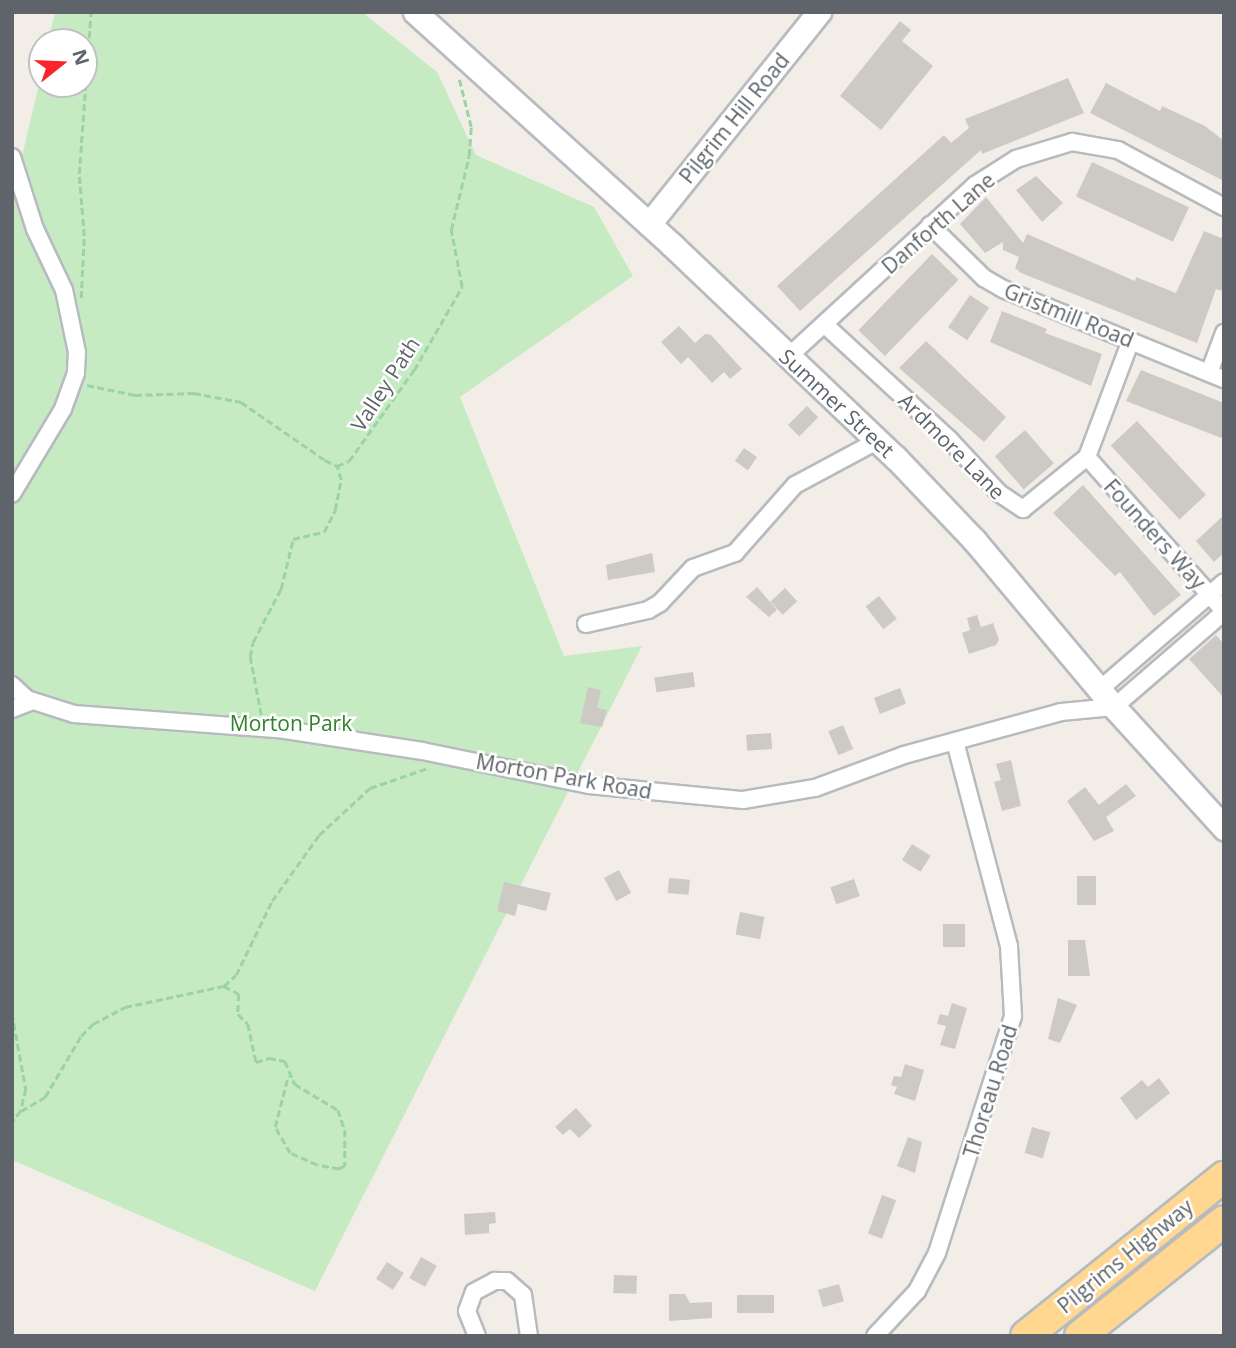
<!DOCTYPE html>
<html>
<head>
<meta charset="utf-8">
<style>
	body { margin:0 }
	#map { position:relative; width:1236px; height:1348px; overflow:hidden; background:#f2eee7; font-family:"Open Sans",sans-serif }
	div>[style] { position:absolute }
	.green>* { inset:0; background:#c6ebc2 }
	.building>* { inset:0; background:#cdc9c4; transform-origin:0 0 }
	.path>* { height:2.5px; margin-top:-1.25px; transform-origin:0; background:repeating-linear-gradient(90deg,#9cd3a5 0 7px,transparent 0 10.5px) }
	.roads { filter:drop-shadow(2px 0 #b7bbbf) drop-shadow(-2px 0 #b7bbbf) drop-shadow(0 2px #b7bbbf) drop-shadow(0 -2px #b7bbbf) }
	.street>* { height:16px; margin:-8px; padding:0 8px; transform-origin:8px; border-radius:8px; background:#fff }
	.secondary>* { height:23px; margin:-11.5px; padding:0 11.5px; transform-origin:11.5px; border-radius:11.5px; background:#fff }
	.highway>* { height:30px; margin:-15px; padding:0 15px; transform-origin:15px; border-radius:15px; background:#ffd791 }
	span { translate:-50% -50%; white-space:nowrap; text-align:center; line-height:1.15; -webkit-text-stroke:5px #fff; paint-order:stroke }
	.street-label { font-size:21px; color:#5e6469 }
	.park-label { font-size:21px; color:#30822b }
	.frame { position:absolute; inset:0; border:14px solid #5e6469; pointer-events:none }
	.north { position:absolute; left:28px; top:28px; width:70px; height:70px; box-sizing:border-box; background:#fff; border:2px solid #bfc1c3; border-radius:50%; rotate:72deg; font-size:19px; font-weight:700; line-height:28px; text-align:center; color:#5e6469 }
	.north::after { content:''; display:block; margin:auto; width:24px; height:32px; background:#fb242b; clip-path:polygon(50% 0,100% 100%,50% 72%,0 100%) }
</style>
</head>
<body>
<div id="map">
	<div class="green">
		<i style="clip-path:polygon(55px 12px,362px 12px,437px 72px,476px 155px,594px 207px,633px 276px,460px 397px,564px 656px,642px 646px,315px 1291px,12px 1160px,12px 198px,42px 72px,42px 84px,84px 84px,84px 42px,48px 42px)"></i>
	</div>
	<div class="building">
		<i style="clip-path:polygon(900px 21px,911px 30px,902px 41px,933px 66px,881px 130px,840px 96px)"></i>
		<i style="clip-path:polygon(1068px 78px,1084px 113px,982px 154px,981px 150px,800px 311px,777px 286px,944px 135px,951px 143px,969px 128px,965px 119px)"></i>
		<i style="clip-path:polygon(1106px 83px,1160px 111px,1162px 106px,1205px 126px,1224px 141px,1224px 181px,1090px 113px)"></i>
		<i style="left:1092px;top:162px;width:107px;height:38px;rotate:25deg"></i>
		<i style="clip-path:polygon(1036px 176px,1063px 203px,1042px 222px,1016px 190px)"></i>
		<i style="clip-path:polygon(986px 197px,1023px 243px,1027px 234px,1135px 281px,1136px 277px,1176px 293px,1204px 231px,1224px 239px,1224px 283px,1221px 291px,1216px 289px,1197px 343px,1021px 273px,1015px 268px,1019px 257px,1003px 250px,1003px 242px,985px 253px,960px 224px)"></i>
		<i style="left:932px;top:254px;width:37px;height:106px;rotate:44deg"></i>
		<i style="left:970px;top:295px;width:23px;height:39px;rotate:34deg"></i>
		<i style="clip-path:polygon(1002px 311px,1047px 329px,1045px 333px,1102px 354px,1091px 386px,990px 342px)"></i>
		<i style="clip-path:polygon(679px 326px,695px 343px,705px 334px,711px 335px,742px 369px,730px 379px,724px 372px,712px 383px,688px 357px,681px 364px,661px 342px)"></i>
		<i style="clip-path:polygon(926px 341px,1006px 417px,984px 442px,899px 368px)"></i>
		<i style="clip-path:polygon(1141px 370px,1224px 403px,1224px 439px,1126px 401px)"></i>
		<i style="left:807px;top:406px;width:16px;height:27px;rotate:45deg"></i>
		<i style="left:1137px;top:421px;width:101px;height:36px;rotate:47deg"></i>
		<i style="left:1025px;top:430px;width:44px;height:40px;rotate:49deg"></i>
		<i style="left:744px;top:448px;width:16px;height:16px;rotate:35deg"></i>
		<i style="clip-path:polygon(1083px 485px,1181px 595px,1154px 616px,1120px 572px,1115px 576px,1053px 513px)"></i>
		<i style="clip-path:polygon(1224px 515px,1224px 553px,1214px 562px,1196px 541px)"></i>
		<i style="clip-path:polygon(652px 553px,655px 572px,608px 580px,606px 565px)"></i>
		<i style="clip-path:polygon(757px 587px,777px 610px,769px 617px,746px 597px)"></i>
		<i style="left:785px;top:588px;width:18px;height:20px;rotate:47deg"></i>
		<i style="left:879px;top:596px;width:29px;height:17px;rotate:52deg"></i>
		<i style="clip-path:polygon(977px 615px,981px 627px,993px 623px,999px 640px,996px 645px,969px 654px,962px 633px,970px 630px,967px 618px)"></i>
		<i style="clip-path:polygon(1216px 635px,1224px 644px,1224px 698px,1189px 659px)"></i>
		<i style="left:693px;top:672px;width:15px;height:39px;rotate:82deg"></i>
		<i style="clip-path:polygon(588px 687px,601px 690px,597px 708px,607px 710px,602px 727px,580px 723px)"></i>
		<i style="left:900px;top:688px;width:17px;height:28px;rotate:69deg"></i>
		<i style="left:843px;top:725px;width:26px;height:16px;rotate:67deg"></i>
		<i style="left:771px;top:733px;width:16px;height:25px;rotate:86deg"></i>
		<i style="clip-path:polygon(1011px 760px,1021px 806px,1002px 811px,994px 782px,1001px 780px,996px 764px)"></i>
		<i style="clip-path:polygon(1126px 784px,1136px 796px,1106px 817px,1114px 831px,1094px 841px,1067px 801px,1085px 787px,1099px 805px)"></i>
		<i style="left:912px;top:844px;width:22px;height:19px;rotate:32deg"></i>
		<i style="left:619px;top:870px;width:26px;height:17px;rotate:62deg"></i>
		<i style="left:1077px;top:876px;width:19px;height:29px"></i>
		<i style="left:669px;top:878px;width:21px;height:15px;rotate:5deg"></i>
		<i style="left:854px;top:879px;width:18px;height:25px;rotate:71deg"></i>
		<i style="clip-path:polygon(504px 882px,551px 893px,546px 911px,518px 904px,515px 916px,497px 911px)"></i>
		<i style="left:740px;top:912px;width:25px;height:23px;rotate:11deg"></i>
		<i style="left:965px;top:924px;width:23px;height:22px;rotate:90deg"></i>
		<i style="clip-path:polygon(1068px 940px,1085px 940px,1090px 976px,1068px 976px)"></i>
		<i style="clip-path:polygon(1058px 998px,1077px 1005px,1060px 1043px,1048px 1039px)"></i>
		<i style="clip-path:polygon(952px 1003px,967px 1008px,955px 1049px,940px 1045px,946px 1026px,937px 1024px,940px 1014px,948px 1016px)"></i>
		<i style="clip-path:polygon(905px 1064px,924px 1070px,915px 1101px,894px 1094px,897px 1087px,891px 1085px,894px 1076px,901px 1077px)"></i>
		<i style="clip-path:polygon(1159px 1078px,1170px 1093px,1136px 1120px,1120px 1098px,1142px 1080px,1148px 1087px)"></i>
		<i style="clip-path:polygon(576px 1108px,592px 1126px,579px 1138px,570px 1129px,563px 1135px,555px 1127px)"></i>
		<i style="left:1032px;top:1127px;width:19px;height:27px;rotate:16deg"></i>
		<i style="clip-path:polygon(908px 1137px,922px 1142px,915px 1173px,897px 1166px)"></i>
		<i style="left:882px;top:1195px;width:15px;height:41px;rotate:20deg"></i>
		<i style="clip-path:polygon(495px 1212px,496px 1223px,489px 1224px,489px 1233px,465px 1235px,464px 1214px)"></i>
		<i style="left:421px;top:1257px;width:18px;height:24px;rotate:29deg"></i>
		<i style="left:387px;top:1262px;width:20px;height:20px;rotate:33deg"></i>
		<i style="left:614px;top:1275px;width:23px;height:18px;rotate:2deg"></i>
		<i style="left:839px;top:1284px;width:18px;height:22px;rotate:74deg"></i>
		<i style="clip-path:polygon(669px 1294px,685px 1294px,690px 1303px,712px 1302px,712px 1318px,669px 1321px)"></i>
		<i style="left:774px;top:1295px;width:18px;height:37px;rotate:90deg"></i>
	</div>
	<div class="path">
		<i style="left:81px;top:298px;width:62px;rotate:-87.2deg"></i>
		<i style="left:84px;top:236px;width:62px;rotate:-94.6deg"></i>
		<i style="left:79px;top:174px;width:162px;rotate:-85.8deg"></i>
		<i style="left:87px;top:385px;width:49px;rotate:11.8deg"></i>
		<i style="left:135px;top:395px;width:59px;rotate:-1.9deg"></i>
		<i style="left:194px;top:393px;width:48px;rotate:10.8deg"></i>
		<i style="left:241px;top:402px;width:102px;rotate:34.6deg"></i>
		<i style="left:325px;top:460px;width:13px;rotate:27deg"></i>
		<i style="left:337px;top:466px;width:13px;rotate:-23deg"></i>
		<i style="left:349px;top:461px;width:112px;rotate:-54.5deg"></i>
		<i style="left:414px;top:370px;width:96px;rotate:-60deg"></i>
		<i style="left:462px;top:287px;width:58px;rotate:-100.9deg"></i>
		<i style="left:451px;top:230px;width:76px;rotate:-76.3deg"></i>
		<i style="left:469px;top:156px;width:29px;rotate:-86deg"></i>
		<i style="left:471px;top:127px;width:49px;rotate:-104deg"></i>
		<i style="left:261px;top:715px;width:59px;rotate:-100.7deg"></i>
		<i style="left:250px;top:657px;width:15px;rotate:-79deg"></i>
		<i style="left:253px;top:642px;width:60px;rotate:-62.2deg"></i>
		<i style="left:281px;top:589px;width:51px;rotate:-76.5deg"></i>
		<i style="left:293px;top:539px;width:32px;rotate:-13deg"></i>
		<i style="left:324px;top:532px;width:25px;rotate:-63deg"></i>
		<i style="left:335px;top:510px;width:31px;rotate:-79deg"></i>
		<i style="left:341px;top:480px;width:15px;rotate:-106deg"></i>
		<i style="left:224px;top:986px;width:17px;rotate:28deg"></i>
		<i style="left:239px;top:994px;width:20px;rotate:93deg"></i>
		<i style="left:238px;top:1014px;width:14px;rotate:45deg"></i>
		<i style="left:248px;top:1024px;width:39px;rotate:78deg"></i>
		<i style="left:256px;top:1062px;width:14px;rotate:-17deg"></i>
		<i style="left:269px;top:1058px;width:16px;rotate:11deg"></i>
		<i style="left:285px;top:1061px;width:25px;rotate:67deg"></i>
		<i style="left:295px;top:1084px;width:50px;rotate:31.2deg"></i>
		<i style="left:338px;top:1110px;width:21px;rotate:71deg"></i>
		<i style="left:345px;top:1130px;width:36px;rotate:90deg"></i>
		<i style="left:345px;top:1166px;width:7px;rotate:153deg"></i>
		<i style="left:339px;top:1169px;width:22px;rotate:-170deg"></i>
		<i style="left:317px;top:1165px;width:30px;rotate:-156deg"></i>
		<i style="left:290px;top:1153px;width:30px;rotate:-120deg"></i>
		<i style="left:275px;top:1127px;width:53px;rotate:-75.7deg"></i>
		<i style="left:12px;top:1013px;width:77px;rotate:79.6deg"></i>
		<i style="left:26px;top:1089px;width:23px;rotate:103deg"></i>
		<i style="left:21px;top:1111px;width:14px;rotate:129deg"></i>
		<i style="left:21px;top:1111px;width:28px;rotate:-30deg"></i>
		<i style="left:45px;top:1097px;width:71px;rotate:-59.5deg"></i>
		<i style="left:81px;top:1036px;width:17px;rotate:-45deg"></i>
		<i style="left:93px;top:1024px;width:36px;rotate:-28deg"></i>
		<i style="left:125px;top:1007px;width:101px;rotate:-12deg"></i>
		<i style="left:224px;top:986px;width:16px;rotate:-43deg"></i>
		<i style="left:236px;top:975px;width:82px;rotate:-64.1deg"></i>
		<i style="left:272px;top:901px;width:81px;rotate:-54.5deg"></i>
		<i style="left:319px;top:835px;width:69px;rotate:-42.7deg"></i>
		<i style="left:370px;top:788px;width:61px;rotate:-19deg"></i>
	</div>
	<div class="roads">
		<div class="street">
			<i style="left:12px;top:157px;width:76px;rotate:72.3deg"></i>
			<i style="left:35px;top:229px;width:68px;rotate:64.6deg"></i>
			<i style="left:64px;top:290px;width:63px;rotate:78.2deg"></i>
			<i style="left:77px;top:352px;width:21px;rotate:93deg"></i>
			<i style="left:76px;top:373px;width:38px;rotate:110deg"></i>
			<i style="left:63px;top:409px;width:99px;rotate:121deg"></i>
			<i style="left:930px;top:225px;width:76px;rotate:44.5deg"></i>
			<i style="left:984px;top:278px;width:22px;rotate:30deg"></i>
			<i style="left:1003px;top:289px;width:239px;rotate:22.2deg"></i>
			<i style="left:824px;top:324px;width:170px;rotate:42.6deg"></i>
			<i style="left:949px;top:439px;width:74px;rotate:47.2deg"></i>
			<i style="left:999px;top:493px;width:29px;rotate:34deg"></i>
			<i style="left:1023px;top:509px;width:82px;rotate:-39.1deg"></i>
			<i style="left:1087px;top:457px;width:125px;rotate:-69.4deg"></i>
			<i style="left:788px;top:357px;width:254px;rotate:-42.6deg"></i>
			<i style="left:975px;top:185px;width:49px;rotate:-32.4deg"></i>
			<i style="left:1016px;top:159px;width:59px;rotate:-16.9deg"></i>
			<i style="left:1072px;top:142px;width:47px;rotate:9.9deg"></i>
			<i style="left:1118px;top:150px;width:120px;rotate:28.3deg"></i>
			<i style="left:1209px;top:373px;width:43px;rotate:-69.4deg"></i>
			<i style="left:1087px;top:457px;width:206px;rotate:48.3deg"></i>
			<i style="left:586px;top:624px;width:64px;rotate:-12.7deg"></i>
			<i style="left:648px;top:610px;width:14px;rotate:-30deg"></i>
			<i style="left:660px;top:603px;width:48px;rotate:-46.7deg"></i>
			<i style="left:693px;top:568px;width:45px;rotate:-19.7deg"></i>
			<i style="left:735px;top:553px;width:91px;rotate:-48.6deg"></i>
			<i style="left:795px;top:485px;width:93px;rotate:-28.2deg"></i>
			<i style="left:12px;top:685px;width:21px;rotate:43deg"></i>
			<i style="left:27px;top:699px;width:49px;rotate:17.7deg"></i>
			<i style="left:74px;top:714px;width:212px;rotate:4.3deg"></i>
			<i style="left:285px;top:730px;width:139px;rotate:8.7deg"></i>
			<i style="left:422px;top:751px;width:170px;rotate:11.5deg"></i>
			<i style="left:589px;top:785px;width:155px;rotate:5.6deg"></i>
			<i style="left:743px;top:800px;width:73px;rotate:-9.5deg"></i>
			<i style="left:815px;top:788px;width:95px;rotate:-20.3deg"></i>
			<i style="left:904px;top:755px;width:163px;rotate:-15.3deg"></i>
			<i style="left:1061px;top:712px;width:53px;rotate:-5.4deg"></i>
			<i style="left:1114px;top:707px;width:145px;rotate:-40.8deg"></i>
			<i style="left:1099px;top:690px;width:165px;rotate:-40.8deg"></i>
			<i style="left:12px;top:709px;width:22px;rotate:-21deg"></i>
			<i style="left:477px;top:1336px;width:27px;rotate:-112deg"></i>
			<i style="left:467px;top:1311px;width:20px;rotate:-70deg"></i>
			<i style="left:474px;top:1292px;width:24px;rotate:-28deg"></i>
			<i style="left:495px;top:1281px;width:12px"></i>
			<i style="left:507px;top:1281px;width:21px;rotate:41deg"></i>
			<i style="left:523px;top:1295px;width:41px;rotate:81.7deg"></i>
			<i style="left:875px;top:1336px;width:62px;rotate:-47deg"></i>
			<i style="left:917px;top:1291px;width:43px;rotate:-62.2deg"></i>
			<i style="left:937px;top:1253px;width:249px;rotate:-72.2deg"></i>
			<i style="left:1013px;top:1016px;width:70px;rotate:-93.3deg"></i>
			<i style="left:1009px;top:946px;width:211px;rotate:-104.8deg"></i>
		</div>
		<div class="secondary">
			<i style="left:415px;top:12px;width:347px;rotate:42.2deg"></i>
			<i style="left:672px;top:245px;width:308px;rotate:43.6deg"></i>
			<i style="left:895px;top:457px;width:115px;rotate:46.4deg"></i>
			<i style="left:974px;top:540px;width:218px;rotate:50deg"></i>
			<i style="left:1114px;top:707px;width:164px;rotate:47.7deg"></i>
			<i style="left:649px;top:224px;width:272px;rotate:-51.3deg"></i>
		</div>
		<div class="highway">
			<i style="left:1026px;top:1336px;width:254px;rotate:-38.8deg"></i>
			<i style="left:1080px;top:1336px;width:184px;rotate:-38.6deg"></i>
		</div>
	</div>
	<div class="street-label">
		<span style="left:734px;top:118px;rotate:-51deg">Pilgrim Hill Road</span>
		<span style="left:938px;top:223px;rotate:-41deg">Danforth Lane</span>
		<span style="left:1069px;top:315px;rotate:22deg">Gristmill Road</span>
		<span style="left:385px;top:384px;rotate:-57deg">Valley Path</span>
		<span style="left:837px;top:403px;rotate:43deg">Summer Street</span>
		<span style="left:952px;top:446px;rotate:45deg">Ardmore Lane</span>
		<span style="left:1155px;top:534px;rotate:48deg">Founders Way</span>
		<span style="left:564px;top:776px;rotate:10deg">Morton Park Road</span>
		<span style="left:990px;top:1091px;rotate:-73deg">Thoreau Road</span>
		<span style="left:1125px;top:1256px;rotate:-39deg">Pilgrims Highway</span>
	</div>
	<div class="park-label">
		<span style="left:291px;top:723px">Morton Park</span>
	</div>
	<div class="frame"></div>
	<div class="north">N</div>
</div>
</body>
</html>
